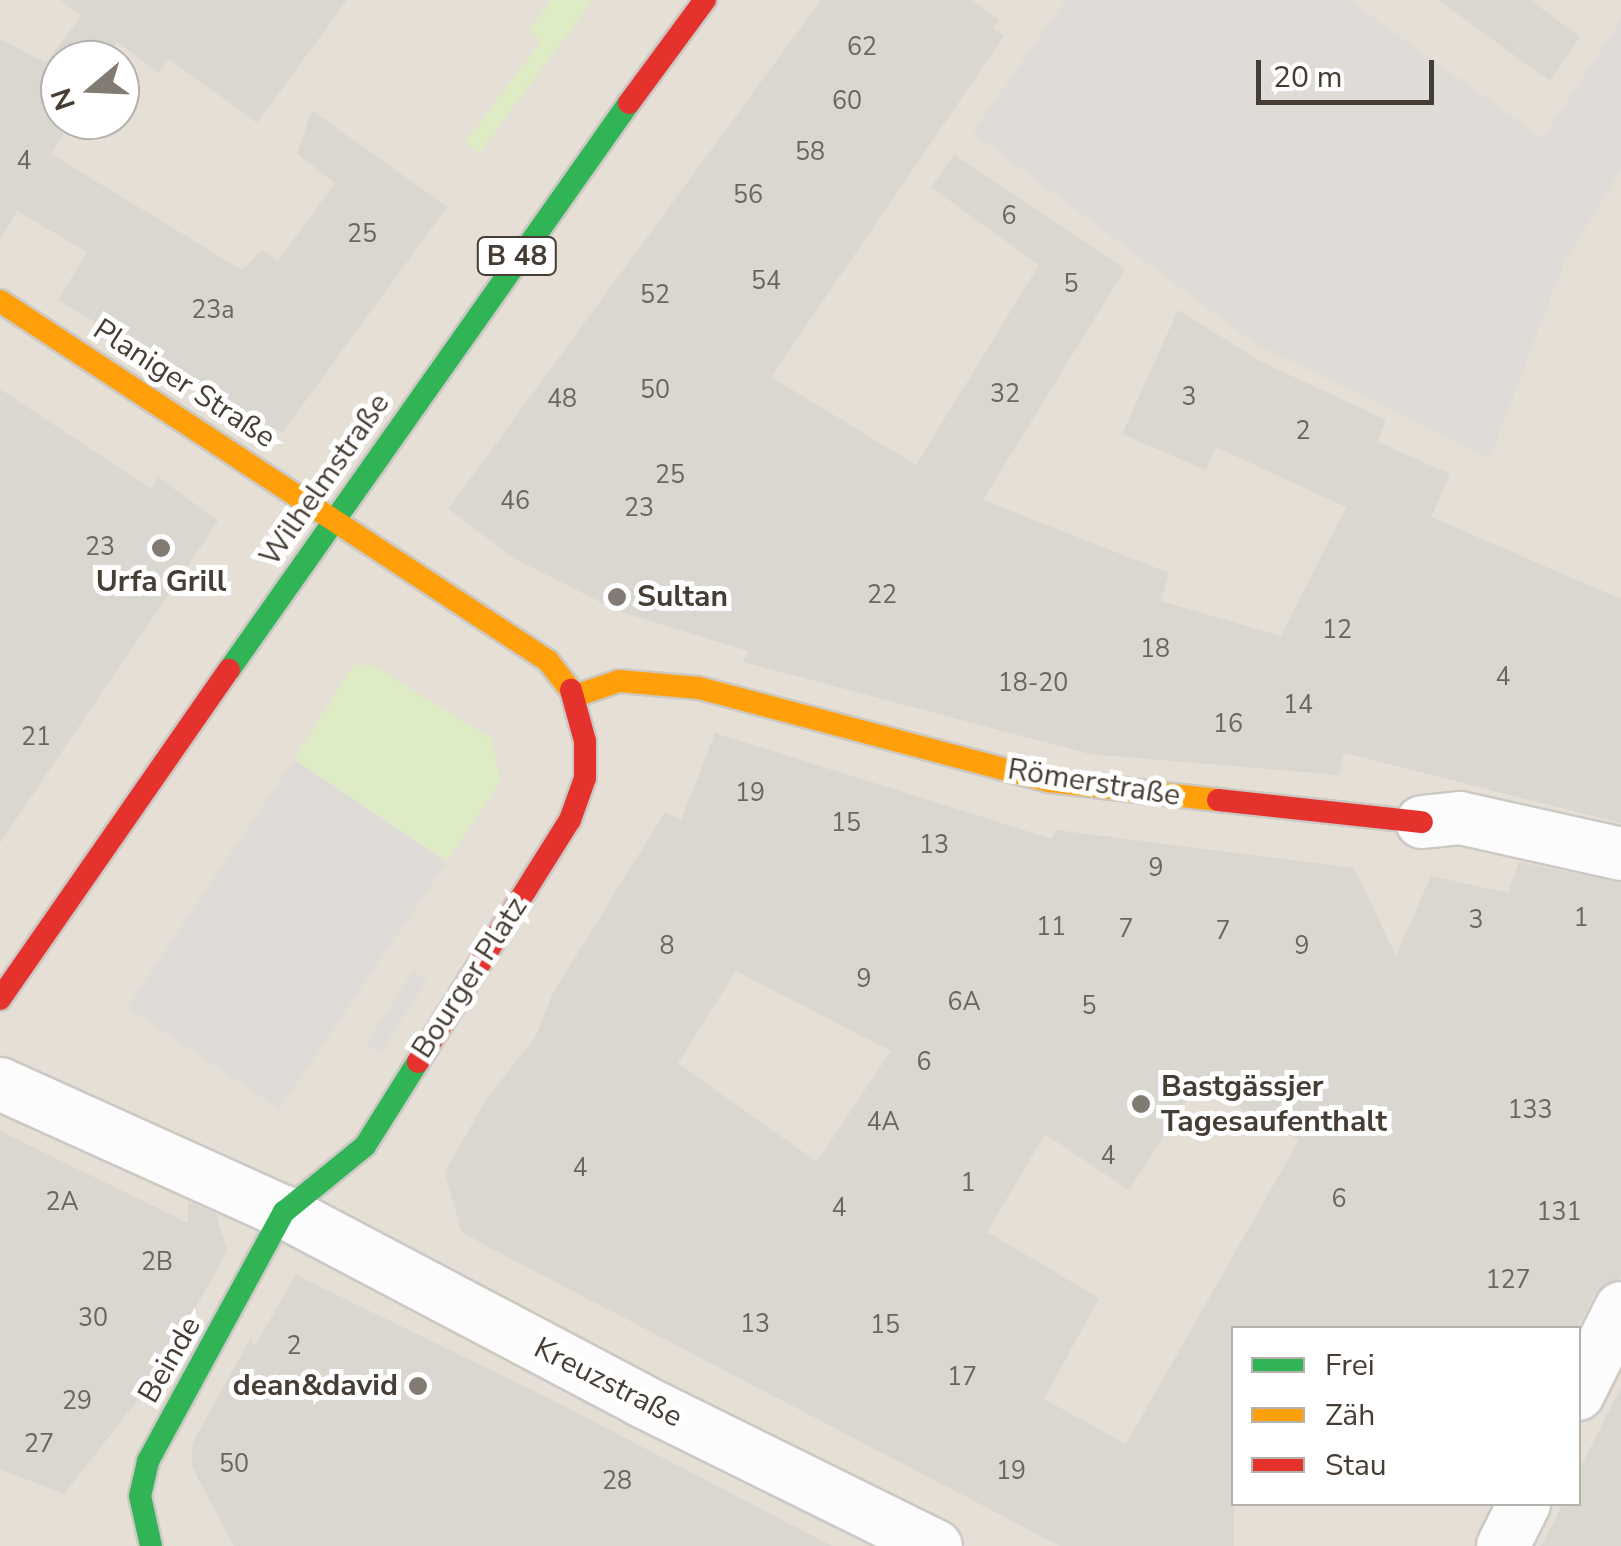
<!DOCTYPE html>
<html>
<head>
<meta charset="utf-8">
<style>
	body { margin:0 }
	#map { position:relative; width:1621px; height:1546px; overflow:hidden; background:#f0ede8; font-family:"Nunito Sans",sans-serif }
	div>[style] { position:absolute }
	.residential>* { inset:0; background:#e5dfd5 }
	.green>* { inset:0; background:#deecc6 }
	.parking>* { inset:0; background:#dfdcd8; transform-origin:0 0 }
	.building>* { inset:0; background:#dad6d0 }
	.roads { filter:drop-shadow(2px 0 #ccc9c4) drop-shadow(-2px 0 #ccc9c4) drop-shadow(0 2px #ccc9c4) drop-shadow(0 -2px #ccc9c4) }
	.street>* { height:52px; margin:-26px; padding:0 26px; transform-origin:26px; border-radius:26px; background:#fdfcfc }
	.fast>* { height:22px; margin:-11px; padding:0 11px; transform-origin:11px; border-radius:11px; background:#30b455 }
	.slow>* { height:22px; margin:-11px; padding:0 11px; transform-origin:11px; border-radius:11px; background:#ff9f0a }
	.jam>* { height:22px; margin:-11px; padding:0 11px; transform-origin:11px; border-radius:11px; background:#e5322d }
	.dots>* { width:28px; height:28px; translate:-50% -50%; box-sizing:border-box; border:5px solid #fff; border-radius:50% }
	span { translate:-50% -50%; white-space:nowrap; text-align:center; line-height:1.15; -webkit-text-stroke:10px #fff; paint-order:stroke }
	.number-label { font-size:25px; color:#6c655c }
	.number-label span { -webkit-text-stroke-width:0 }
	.shield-label span { padding:2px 8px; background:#fff; border:2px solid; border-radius:8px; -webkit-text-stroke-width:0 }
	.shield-label { font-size:28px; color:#463e34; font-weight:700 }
	.street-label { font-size:30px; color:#463e34 }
	.poi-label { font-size:30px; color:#463e34; font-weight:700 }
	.left { translate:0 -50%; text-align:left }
	.right { translate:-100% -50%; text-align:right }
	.legend { position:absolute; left:1231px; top:1326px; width:350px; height:180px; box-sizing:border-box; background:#fff; border:2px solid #b5b2ae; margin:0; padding:12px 18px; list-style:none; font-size:30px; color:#463e34 }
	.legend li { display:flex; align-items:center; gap:20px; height:50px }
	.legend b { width:50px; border:2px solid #b5b2ae }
	.north { position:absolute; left:40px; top:40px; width:100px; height:100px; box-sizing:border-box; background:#fff; border:2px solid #b5b2ae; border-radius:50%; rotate:251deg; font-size:28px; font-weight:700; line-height:40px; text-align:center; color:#463e34 }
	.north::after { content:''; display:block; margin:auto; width:35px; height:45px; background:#827b73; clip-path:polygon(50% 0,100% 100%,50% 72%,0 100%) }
	.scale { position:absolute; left:1256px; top:60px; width:178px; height:45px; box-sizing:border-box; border:5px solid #463e34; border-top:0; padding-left:12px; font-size:30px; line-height:35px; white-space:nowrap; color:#463e34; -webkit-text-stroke:8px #fff; paint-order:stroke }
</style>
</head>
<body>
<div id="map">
	<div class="residential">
		<i style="clip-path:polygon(evenodd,0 0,1621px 0,1621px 1546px,0 1546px,0 0,60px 60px,120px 60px,120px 120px,60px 120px,60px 60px,0 0,1234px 1328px,1578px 1328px,1578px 1504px,1234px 1504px,1234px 1328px)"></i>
	</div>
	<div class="green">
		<i style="clip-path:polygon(551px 0,593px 0,479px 153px,465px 143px,541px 41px,529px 31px)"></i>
		<i style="clip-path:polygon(354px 664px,374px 666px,492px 739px,500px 782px,447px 861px,294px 759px)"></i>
	</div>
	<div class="parking">
		<i style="clip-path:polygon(1066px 0,1349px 0,1543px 138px,1621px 20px,1621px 170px,1564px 263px,1490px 458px,1257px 345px,972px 132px)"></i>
		<i style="left:294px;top:759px;width:184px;height:299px;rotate:34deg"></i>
		<i style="left:413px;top:971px;width:17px;height:87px;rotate:33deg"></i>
	</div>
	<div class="building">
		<i style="clip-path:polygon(60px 0,347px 0,257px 123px,169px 59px,159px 73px,117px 42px,107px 60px,60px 60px,60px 120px,71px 120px,51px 154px,242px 270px,262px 250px,278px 261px,335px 183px,297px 154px,312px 110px,447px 207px,282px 433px,58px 300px,87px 252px,17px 211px,0 240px,0 39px,46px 63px,81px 16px)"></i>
		<i style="clip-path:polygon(821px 0,972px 0,999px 20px,993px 28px,1004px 36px,771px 377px,916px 465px,1039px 265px,931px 187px,954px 155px,1125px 269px,983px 500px,1169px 573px,1161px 601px,1281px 636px,1346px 507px,1216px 447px,1206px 470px,1122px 434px,1178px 310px,1258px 360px,1386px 420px,1378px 442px,1450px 474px,1431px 517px,1621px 599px,1621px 823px,1344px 753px,1339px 775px,1090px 754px,743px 662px,748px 651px,618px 611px,515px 559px,448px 509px)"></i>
		<i style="clip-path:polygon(1438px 0,1530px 0,1580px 37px,1550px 81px)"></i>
		<i style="clip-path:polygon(0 389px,151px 489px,158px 477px,218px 521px,0 843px)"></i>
		<i style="clip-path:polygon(evenodd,715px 733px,1052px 839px,1056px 830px,1354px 868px,1396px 956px,1431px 876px,1508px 893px,1519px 862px,1621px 883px,1621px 1278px,1595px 1294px,1577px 1328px,1234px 1328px,1234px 1546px,1060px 1546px,481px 1243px,461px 1231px,445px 1172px,487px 1098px,536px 1036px,553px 993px,665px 812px,681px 820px,715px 733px,736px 971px,891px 1051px,817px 1162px,678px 1063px,736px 971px,715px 733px,1197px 1085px,1299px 1140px,1126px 1444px,1044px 1399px,1099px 1298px,987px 1232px,1045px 1134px,1129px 1190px,1197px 1085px)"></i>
		<i style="clip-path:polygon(0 1131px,188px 1223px,188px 1202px,216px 1214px,227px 1251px,162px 1369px,64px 1494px,0 1469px)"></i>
		<i style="clip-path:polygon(296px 1275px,556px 1402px,832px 1546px,234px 1546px,192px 1467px,192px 1444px,251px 1337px,254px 1347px)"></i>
		<i style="clip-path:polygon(1621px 1387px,1621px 1546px,1541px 1546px,1563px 1504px,1578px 1504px,1578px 1472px)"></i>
	</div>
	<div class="roads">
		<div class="street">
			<i style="left:1422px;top:822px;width:38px;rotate:-6deg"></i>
			<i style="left:1460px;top:818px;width:165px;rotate:12.6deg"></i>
			<i style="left:0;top:1084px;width:312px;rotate:24.3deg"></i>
			<i style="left:284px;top:1212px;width:403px;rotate:27.8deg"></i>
			<i style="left:640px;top:1400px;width:330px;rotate:26.3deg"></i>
			<i style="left:1578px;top:1394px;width:96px;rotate:-63.4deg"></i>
			<i style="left:1503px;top:1546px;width:47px;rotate:-63.4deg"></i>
		</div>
		<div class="fast">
			<i style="left:229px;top:670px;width:694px;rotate:-54.8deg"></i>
			<i style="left:151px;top:1546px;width:51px;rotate:-102.4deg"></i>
			<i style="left:140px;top:1496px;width:36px;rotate:-77deg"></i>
			<i style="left:148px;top:1461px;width:284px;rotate:-61.4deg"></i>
			<i style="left:284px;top:1212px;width:104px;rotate:-39.2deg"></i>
			<i style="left:365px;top:1146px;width:99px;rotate:-57.8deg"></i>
		</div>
		<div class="slow">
			<i style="left:0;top:301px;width:656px;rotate:33.3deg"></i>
			<i style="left:548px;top:661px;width:37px;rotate:52deg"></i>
			<i style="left:575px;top:696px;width:46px;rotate:-18.8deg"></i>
			<i style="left:619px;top:681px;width:80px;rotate:5deg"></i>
			<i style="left:699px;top:688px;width:362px;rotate:14.9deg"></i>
			<i style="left:1049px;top:781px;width:170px;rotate:6.4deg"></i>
		</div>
		<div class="jam">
			<i style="left:629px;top:103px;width:128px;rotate:-53.6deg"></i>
			<i style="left:1218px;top:800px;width:205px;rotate:6.2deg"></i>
			<i style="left:0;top:999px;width:401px;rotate:-55.2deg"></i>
			<i style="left:418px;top:1062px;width:286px;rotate:-57.9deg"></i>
			<i style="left:570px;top:820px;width:45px;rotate:-70.3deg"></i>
			<i style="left:585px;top:778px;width:37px;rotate:-90deg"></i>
			<i style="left:585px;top:741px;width:53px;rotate:-105.4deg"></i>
		</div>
	</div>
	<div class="dots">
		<i style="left:161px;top:548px;background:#827b73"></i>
		<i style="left:617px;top:597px;background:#827b73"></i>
		<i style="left:1141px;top:1104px;background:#827b73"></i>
		<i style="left:418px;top:1386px;background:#827b73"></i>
	</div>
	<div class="number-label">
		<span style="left:862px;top:47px">62</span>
		<span style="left:847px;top:101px">60</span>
		<span style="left:810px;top:152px">58</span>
		<span style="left:24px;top:161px">4</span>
		<span style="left:748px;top:195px">56</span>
		<span style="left:1009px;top:216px">6</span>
		<span style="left:362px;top:234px">25</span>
		<span style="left:766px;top:281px">54</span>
		<span style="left:1071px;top:284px">5</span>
		<span style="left:655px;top:295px">52</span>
		<span style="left:213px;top:310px">23a</span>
		<span style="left:655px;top:390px">50</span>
		<span style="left:1005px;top:394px">32</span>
		<span style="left:1189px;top:397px">3</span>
		<span style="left:562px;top:399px">48</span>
		<span style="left:1303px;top:431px">2</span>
		<span style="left:670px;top:475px">25</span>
		<span style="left:515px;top:501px">46</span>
		<span style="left:639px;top:508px">23</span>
		<span style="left:100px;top:547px">23</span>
		<span style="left:882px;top:595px">22</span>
		<span style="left:1337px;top:630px">12</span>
		<span style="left:1155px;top:649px">18</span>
		<span style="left:1503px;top:677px">4</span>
		<span style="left:1033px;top:683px">18-20</span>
		<span style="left:1298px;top:705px">14</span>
		<span style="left:1228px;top:724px">16</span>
		<span style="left:36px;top:737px">21</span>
		<span style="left:750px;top:793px">19</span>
		<span style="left:846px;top:823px">15</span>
		<span style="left:934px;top:845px">13</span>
		<span style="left:1156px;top:868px">9</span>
		<span style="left:1581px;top:918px">1</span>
		<span style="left:1476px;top:920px">3</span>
		<span style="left:1051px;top:927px">11</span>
		<span style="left:1126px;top:929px">7</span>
		<span style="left:1223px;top:931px">7</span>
		<span style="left:667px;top:946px">8</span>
		<span style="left:1302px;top:946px">9</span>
		<span style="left:864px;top:979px">9</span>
		<span style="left:964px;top:1002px">6A</span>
		<span style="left:1089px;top:1006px">5</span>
		<span style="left:924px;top:1062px">6</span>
		<span style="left:1530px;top:1110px">133</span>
		<span style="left:883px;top:1122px">4A</span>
		<span style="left:1108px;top:1156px">4</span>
		<span style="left:580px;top:1168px">4</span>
		<span style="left:968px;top:1183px">1</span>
		<span style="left:1339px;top:1199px">6</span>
		<span style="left:62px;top:1202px">2A</span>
		<span style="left:839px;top:1208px">4</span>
		<span style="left:1559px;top:1212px">131</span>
		<span style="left:157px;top:1262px">2B</span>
		<span style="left:1508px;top:1280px">127</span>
		<span style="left:93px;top:1318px">30</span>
		<span style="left:755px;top:1324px">13</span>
		<span style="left:885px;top:1325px">15</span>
		<span style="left:294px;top:1346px">2</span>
		<span style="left:962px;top:1377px">17</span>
		<span style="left:77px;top:1401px">29</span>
		<span style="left:39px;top:1444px">27</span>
		<span style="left:234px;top:1464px">50</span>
		<span style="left:1011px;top:1471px">19</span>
		<span style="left:617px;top:1481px">28</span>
	</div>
	<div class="shield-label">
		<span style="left:517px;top:256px">B 48</span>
	</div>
	<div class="street-label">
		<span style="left:184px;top:384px;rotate:33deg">Planiger Straße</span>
		<span style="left:325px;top:480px;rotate:-55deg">Wilhelmstraße</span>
		<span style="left:1094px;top:783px;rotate:9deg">Römerstraße</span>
		<span style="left:470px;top:978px;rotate:-57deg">Bourger Platz</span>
		<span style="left:170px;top:1360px;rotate:-60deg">Beinde</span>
		<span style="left:608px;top:1383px;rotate:27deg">Kreuzstraße</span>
	</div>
	<div class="poi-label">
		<span style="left:161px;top:582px">Urfa Grill</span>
		<span class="left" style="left:637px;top:597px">Sultan</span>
		<span class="left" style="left:1161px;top:1104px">Bastgässjer<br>Tagesaufenthalt</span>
		<span class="right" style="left:398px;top:1386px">dean&amp;david</span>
	</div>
	<ul class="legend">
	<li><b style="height:12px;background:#30b455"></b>Frei</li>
	<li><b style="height:12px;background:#ff9f0a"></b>Zäh</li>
	<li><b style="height:12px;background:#e5322d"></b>Stau</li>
	</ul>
	<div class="north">N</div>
	<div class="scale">20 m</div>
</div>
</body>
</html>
